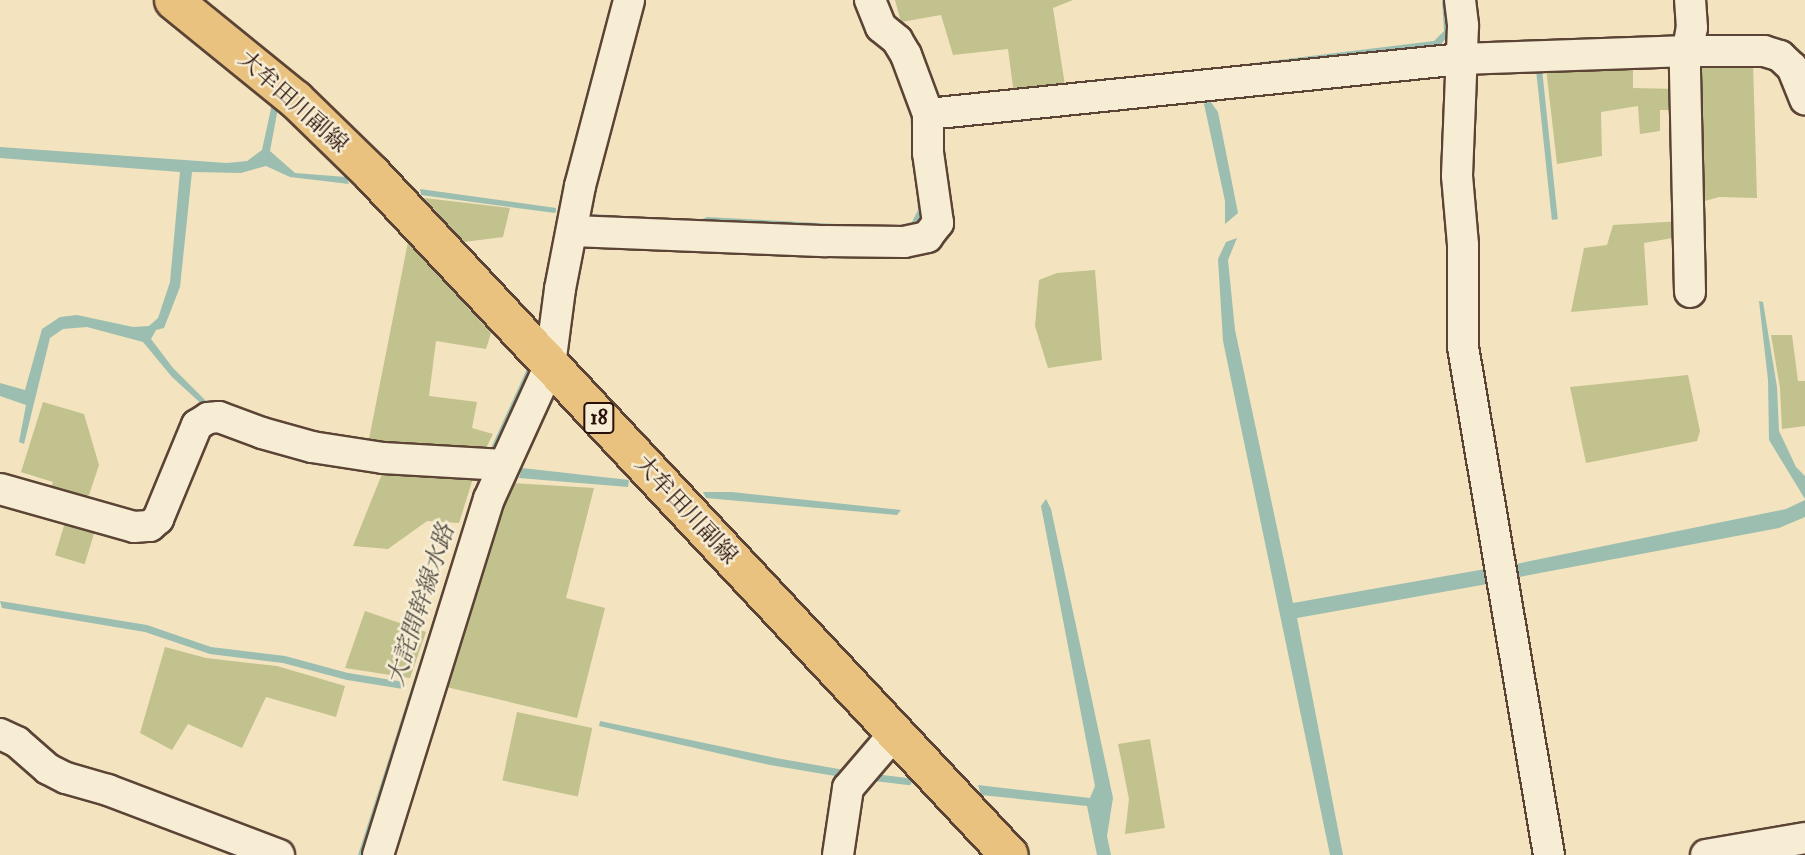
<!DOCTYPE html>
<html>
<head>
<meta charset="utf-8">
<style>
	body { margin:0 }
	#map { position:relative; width:1805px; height:855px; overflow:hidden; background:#f3e3bf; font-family:"IM FELL Double Pica","Noto Serif JP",serif }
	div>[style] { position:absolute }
	.green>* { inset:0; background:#c1c28e; transform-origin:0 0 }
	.water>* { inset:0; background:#9bbeb1; transform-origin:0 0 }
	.stream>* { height:7px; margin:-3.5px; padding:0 3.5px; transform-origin:3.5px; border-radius:3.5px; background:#9bbeb1 }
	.roads { filter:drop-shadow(2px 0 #5b4435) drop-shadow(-2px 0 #5b4435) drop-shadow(0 2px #5b4435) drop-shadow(0 -2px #5b4435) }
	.minor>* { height:30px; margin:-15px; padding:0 15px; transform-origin:15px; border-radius:15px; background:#f7edd5 }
	.major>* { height:37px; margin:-18.5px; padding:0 18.5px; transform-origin:18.5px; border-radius:18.5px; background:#eac280 }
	span { translate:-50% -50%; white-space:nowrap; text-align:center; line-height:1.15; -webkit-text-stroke:5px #f7edd5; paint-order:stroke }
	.shield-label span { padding:2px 5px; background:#f7edd5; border:2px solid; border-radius:5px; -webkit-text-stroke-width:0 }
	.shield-label { font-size:21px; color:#280f07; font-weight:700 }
	.street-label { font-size:23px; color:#280f07 }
	.water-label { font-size:24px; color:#504c42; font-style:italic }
</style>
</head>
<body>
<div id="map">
	<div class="green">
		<i style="clip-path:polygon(895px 0,1073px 0,1053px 8px,1066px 92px,1014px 95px,1008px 49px,953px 55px,941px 15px,901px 22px)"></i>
		<i style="clip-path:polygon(1753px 63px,1757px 198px,1719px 197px,1698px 203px,1692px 65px)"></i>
		<i style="clip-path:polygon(1633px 65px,1633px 88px,1678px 89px,1680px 110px,1660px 110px,1660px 131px,1640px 134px,1638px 106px,1601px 112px,1602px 156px,1557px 164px,1546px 68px)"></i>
		<i style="clip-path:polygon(424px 198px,510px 208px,503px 237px,464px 242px)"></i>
		<i style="clip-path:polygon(1683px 221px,1684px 236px,1644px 243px,1648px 305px,1571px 312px,1584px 248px,1607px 245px,1613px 225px)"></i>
		<i style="clip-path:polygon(408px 242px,491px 333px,486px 349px,436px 341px,429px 396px,477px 402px,472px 428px,493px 434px,481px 458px,367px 449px)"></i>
		<i style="clip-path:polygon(1095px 270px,1102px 360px,1048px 368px,1035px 326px,1039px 280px,1057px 273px)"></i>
		<i style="clip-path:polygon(1771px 335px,1792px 335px,1798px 381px,1805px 381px,1805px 426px,1782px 429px,1780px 388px)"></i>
		<i style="clip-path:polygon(1688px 375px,1700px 431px,1697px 441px,1586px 463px,1570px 387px)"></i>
		<i style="clip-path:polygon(43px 402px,84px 414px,99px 465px,89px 495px,73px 502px,48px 495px,53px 482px,21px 472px)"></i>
		<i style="clip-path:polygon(386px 464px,475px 472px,459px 523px,427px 521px,388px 549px,353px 546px)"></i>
		<i style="clip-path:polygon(512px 483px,594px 488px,566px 598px,605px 608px,577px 718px,442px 686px)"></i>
		<i style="left:67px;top:516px;width:31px;height:41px;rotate:17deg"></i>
		<i style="clip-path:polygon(365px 611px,426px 632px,410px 678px,345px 668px)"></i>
		<i style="clip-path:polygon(165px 647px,206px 658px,277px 666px,345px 686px,336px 717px,266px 697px,242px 748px,188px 724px,172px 750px,140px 733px)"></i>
		<i style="left:517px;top:712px;width:77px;height:70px;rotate:12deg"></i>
		<i style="clip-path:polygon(1150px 739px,1165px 828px,1125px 834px,1129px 799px,1118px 744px)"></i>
	</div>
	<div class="water">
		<i style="clip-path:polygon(1442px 0,1447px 0,1450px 33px,1439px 47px,1242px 72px,1238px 65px,1434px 41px,1444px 31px)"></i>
		<i style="clip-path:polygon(895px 67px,916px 113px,924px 211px,920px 222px,911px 230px,593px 219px,594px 214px,698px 221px,707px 217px,892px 227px,912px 222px,918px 210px,910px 114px)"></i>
		<i style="left:1542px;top:69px;width:151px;height:6px;rotate:84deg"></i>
		<i style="clip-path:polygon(1210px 101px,1218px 112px,1238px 213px,1225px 224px,1225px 201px,1204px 104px)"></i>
		<i style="clip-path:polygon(272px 104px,278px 108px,270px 151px,295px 173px,346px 177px,349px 184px,290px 177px,266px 166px,241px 173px,192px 172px,180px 287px,164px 328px,156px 330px,151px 339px,173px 368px,209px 404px,206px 408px,172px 377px,143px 342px,87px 327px,63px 329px,50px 338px,24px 444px,19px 442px,26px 405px,0 396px,0 383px,25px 390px,42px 329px,60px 317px,77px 315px,133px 327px,149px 326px,158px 318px,170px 282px,180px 172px,0 158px,0 147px,227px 163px,247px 161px,262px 150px)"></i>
		<i style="clip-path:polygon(420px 189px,556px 208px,556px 211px,555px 213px,421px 195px)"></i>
		<i style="clip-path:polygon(1237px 238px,1228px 260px,1235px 330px,1293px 603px,1491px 568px,1493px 583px,1297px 618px,1343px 855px,1330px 855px,1223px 341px,1218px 259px,1226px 242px)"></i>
		<i style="clip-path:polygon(1759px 301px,1763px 302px,1777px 387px,1779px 431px,1796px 467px,1805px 476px,1805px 499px,1769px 440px,1768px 380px)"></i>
		<i style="clip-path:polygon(527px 369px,532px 376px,367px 855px,358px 855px,481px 470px)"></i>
		<i style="clip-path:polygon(522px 468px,629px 480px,628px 487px,519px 478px)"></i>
		<i style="clip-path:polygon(703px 492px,732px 492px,901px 510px,897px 515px,706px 498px)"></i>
		<i style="clip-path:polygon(1046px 499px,1051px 509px,1113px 798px,1107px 836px,1111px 855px,1097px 855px,1087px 806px,981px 795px,978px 785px,1090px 798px,1095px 786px,1041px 506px)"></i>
		<i style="clip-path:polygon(1805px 500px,1805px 517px,1779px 528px,1514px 578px,1511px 565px,1786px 509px)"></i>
		<i style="clip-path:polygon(0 601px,147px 625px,211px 647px,285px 656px,348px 673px,404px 682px,403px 689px,347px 680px,283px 663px,210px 654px,145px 632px,2px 608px)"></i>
		<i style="clip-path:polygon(600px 721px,776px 758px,850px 771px,847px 778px,770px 765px,599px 726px)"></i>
	</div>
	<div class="stream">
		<i style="left:874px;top:777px;width:34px;rotate:7deg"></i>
	</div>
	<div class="roads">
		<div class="minor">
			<i style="left:870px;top:0;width:29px;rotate:68deg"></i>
			<i style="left:881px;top:27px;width:21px;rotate:39deg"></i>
			<i style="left:897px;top:40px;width:17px;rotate:59deg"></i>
			<i style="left:906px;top:55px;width:63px;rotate:69.6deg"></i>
			<i style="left:1460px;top:0;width:26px;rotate:83deg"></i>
			<i style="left:1463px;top:26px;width:150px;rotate:92.3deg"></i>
			<i style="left:1457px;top:176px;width:69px;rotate:85deg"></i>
			<i style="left:1463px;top:245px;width:102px;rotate:90deg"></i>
			<i style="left:1463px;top:347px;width:515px;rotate:80.39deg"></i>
			<i style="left:573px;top:231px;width:253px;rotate:2.3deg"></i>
			<i style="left:826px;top:241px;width:78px;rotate:0.7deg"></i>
			<i style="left:904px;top:242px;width:24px;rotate:-12deg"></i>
			<i style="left:927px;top:237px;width:18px;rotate:-52deg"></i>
			<i style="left:938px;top:223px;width:71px;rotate:-98.1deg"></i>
			<i style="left:928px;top:153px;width:39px;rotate:-90deg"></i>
			<i style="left:928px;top:114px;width:536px;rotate:-5.89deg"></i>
			<i style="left:1461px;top:59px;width:227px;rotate:-2deg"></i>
			<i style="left:1688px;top:51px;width:76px"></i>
			<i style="left:1764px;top:51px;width:17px;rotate:17deg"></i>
			<i style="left:1780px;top:56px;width:16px;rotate:43deg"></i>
			<i style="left:1792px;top:67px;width:35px;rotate:68deg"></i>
			<i style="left:1690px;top:292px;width:226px;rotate:-91.3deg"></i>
			<i style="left:1685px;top:66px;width:39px;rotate:-80deg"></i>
			<i style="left:1692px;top:28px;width:28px;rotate:-94deg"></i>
			<i style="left:0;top:489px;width:139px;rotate:15.8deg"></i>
			<i style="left:134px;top:527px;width:16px;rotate:-4deg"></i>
			<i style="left:150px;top:526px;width:11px;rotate:-41deg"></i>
			<i style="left:158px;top:519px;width:102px;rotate:-67.5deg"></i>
			<i style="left:197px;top:425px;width:13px;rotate:-32deg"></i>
			<i style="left:208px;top:418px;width:11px;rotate:-5deg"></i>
			<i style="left:219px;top:417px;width:46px;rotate:20.4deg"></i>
			<i style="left:262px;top:433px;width:52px;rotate:15.6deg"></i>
			<i style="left:312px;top:447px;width:72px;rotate:8.8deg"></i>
			<i style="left:383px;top:458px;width:121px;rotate:3.3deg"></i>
			<i style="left:0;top:734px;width:19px;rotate:25deg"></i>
			<i style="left:17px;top:742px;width:41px;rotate:41.1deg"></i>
			<i style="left:48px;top:769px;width:20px;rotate:27deg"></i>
			<i style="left:66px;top:778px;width:44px;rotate:15.9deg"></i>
			<i style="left:108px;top:790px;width:183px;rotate:20.8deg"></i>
			<i style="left:378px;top:855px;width:373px;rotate:-72.7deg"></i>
			<i style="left:489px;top:499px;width:147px;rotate:-65.5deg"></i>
			<i style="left:550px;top:365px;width:77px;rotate:-82.5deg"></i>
			<i style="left:560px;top:289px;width:105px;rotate:-79deg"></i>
			<i style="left:580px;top:186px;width:192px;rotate:-75.2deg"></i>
			<i style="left:838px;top:855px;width:68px;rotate:-81.5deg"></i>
			<i style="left:848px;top:788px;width:72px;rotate:-49.5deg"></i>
			<i style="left:1706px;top:855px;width:100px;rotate:-9.7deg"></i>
		</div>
		<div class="major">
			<i style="left:173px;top:0;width:157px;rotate:39.1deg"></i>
			<i style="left:295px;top:99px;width:107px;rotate:44.2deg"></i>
			<i style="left:372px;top:174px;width:932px;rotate:46.91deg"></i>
		</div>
	</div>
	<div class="shield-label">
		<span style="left:599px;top:418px">18</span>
	</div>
	<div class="street-label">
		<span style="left:293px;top:102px;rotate:42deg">大牟田川副線</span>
		<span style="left:686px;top:510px;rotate:47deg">大牟田川副線</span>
	</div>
	<div class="water-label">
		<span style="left:421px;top:605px;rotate:-72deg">大詫間幹線水路</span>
	</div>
</div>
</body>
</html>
